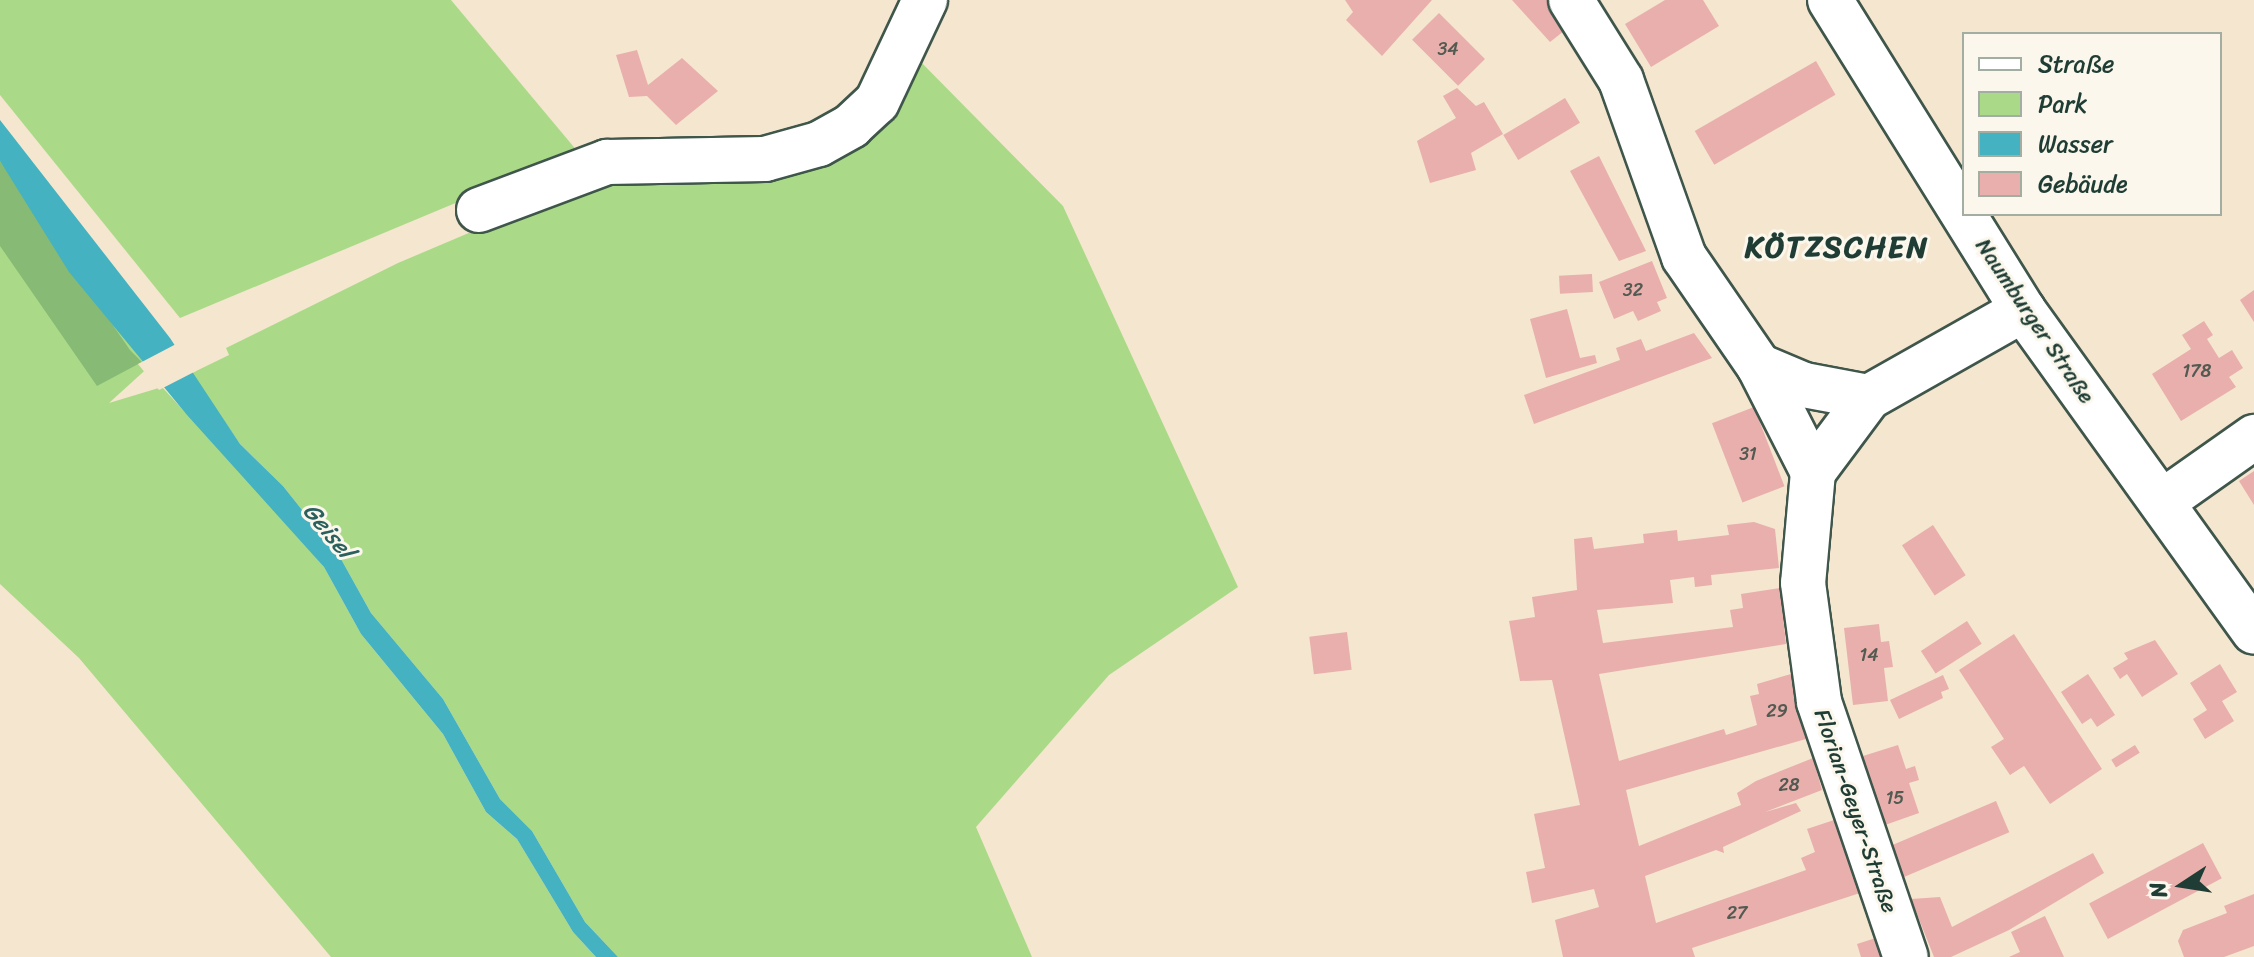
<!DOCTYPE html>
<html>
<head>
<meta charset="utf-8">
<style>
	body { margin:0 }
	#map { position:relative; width:2254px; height:957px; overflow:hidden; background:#f5e6cf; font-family:Sriracha,sans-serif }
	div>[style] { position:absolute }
	.green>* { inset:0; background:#aada88 }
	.forest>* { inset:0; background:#87ba74 }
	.water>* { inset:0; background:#44b2c0 }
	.pier>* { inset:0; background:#f5e6cf }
	.building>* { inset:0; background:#e9afac; transform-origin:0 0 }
	.roads { filter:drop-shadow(2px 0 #3f564b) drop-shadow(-2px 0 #3f564b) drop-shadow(0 2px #3f564b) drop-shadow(0 -2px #3f564b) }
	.minor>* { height:44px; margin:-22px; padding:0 22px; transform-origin:22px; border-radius:22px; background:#fff }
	span { translate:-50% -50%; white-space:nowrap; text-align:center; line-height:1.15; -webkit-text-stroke:6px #fbf7ec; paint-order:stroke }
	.number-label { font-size:18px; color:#525a52 }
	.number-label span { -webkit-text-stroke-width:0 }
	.street-label { font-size:22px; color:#1f3d34 }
	.water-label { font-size:24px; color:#2a605e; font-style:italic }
	.district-label { font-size:30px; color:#1f3d34; font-weight:700; letter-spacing:2px }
	.legend { position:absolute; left:1962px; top:32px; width:260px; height:184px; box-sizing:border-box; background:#fbf7ec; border:2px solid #a3ada2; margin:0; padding:10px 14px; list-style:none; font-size:24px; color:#1f3d34 }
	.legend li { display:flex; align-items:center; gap:16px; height:40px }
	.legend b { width:40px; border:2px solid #a3ada2 }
	.north { position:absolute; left:2142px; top:845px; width:80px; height:80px; -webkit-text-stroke:6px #fbf7ec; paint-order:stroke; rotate:258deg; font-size:22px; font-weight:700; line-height:32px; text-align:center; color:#1f3d34 }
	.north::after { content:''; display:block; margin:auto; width:28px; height:36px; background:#1f3d34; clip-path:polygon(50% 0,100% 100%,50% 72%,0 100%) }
</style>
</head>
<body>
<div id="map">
	<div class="green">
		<i style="clip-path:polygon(0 0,451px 0,578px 152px,180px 318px,0 95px)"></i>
		<i style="clip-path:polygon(910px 51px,1063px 206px,1238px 587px,1109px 675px,976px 827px,1032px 957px,618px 957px,585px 922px,532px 831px,500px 799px,443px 699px,371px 613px,341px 559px,283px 486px,240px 444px,192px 373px,229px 355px,226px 348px,398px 263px,624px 167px,785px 162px)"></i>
		<i style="clip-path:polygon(0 136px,163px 354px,109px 403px,162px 387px,290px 527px,324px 567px,361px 634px,443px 734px,486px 812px,517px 839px,573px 932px,596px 957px,331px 957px,79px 658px,0 584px)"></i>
	</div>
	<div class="forest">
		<i style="clip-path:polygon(0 161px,130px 350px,142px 362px,97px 386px,0 246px)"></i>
	</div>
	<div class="water">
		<i style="clip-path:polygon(0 120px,170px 338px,240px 444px,283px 486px,341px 559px,371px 613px,443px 699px,500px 799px,532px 831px,585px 922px,618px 957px,596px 957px,573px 932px,517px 839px,486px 812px,443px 734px,361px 634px,324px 567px,187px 415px,69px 272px,0 161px)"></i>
	</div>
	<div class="pier">
		<i style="clip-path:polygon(178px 343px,196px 371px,159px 390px,138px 364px)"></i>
	</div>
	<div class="building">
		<i style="clip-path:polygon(1345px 0,1432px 0,1382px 56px,1346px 20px,1353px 12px)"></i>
		<i style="clip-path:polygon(1512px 0,1549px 0,1569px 27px,1550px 42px)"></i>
		<i style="clip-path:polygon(1665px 0,1703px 0,1719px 26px,1651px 67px,1625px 24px)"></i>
		<i style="left:1439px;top:13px;width:65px;height:38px;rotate:45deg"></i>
		<i style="clip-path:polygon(637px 50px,648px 85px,682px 58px,718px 91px,676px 125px,647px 96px,629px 97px,616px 55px)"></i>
		<i style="left:1816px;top:61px;width:39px;height:140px;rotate:60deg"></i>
		<i style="clip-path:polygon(1457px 88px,1476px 106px,1484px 102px,1503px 134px,1471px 153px,1476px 170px,1430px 183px,1417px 141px,1456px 118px,1443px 96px)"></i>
		<i style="left:1565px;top:98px;width:29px;height:72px;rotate:59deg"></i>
		<i style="clip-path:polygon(1599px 156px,1646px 251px,1619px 261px,1570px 171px)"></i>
		<i style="clip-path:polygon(1652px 261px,1667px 298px,1657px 302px,1661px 311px,1638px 321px,1633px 311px,1614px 319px,1599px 282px)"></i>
		<i style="left:1592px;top:274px;width:18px;height:33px;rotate:87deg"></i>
		<i style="clip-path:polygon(2254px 290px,2254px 322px,2240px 300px)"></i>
		<i style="clip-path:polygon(1567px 309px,1580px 358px,1595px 355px,1597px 363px,1546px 378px,1530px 319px)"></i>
		<i style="clip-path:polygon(2204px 321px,2213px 335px,2207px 339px,2219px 358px,2232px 350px,2243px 368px,2229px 377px,2236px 387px,2181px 421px,2152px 374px,2191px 349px,2182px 335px)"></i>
		<i style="clip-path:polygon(1694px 333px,1712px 358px,1534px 424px,1524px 395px,1620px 360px,1616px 348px,1641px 339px,1646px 351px)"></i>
		<i style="left:1754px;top:407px;width:85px;height:45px;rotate:69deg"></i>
		<i style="clip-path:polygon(2254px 471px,2254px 505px,2239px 481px)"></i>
		<i style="clip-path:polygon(1754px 522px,1775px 529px,1779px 568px,1711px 575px,1712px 585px,1695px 587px,1694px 577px,1670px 580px,1673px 603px,1597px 610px,1603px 643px,1733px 627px,1730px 610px,1743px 608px,1741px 594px,1780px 588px,1786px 644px,1599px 674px,1619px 761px,1724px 729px,1726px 735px,1757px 725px,1750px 696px,1759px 694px,1757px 684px,1791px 674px,1806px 739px,1626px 790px,1639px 846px,1741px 805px,1737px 793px,1756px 781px,1813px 758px,1822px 790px,1765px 812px,1796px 803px,1801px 811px,1723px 847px,1724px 853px,1716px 850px,1645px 876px,1656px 923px,1806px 870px,1801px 858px,1815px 852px,1807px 829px,1834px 820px,1860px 893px,1692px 948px,1695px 957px,1563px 957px,1555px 920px,1599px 907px,1594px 889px,1532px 903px,1526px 872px,1545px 868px,1534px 814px,1580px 805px,1552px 680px,1520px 681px,1509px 621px,1535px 617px,1532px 597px,1577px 590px,1574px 539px,1592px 537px,1594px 549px,1644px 543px,1643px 534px,1677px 530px,1678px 541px,1729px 535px,1727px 525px)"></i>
		<i style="left:1933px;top:525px;width:60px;height:37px;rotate:57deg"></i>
		<i style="left:1967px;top:621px;width:27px;height:55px;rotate:57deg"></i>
		<i style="clip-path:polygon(1879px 624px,1881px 642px,1889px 641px,1893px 667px,1884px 668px,1888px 701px,1853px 705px,1844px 628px)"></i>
		<i style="left:1347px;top:632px;width:38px;height:38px;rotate:83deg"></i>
		<i style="clip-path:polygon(2014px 634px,2102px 769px,2050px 804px,2024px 766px,2010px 775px,1991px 747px,2004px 739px,1959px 670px)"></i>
		<i style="clip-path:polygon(2155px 640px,2178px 674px,2142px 697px,2127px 674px,2120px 679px,2113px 668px,2128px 659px,2124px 653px)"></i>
		<i style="clip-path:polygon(2220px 664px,2237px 692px,2222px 701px,2234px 721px,2205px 739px,2193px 719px,2207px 710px,2190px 683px)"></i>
		<i style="clip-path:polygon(2088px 674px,2115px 715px,2097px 727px,2091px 718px,2082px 724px,2061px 692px)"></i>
		<i style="clip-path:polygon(1943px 675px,1949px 689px,1941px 692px,1943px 698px,1899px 719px,1890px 700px)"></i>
		<i style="clip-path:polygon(1898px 745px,1906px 769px,1915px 766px,1919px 780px,1909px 783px,1919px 813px,1885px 825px,1863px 756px)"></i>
		<i style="left:2135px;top:745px;width:9px;height:28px;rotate:58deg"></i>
		<i style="left:1996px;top:801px;width:34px;height:115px;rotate:67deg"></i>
		<i style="left:2203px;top:843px;width:40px;height:129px;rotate:62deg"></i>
		<i style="clip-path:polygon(2093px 853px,2104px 873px,2009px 930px,1951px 957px,1934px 957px,1911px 899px,1940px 897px,1952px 927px)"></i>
		<i style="clip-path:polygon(2254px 894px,2254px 946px,2224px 957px,2184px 957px,2178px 941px,2183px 930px,2227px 913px,2224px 906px)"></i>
		<i style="clip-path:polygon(2045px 916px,2064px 957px,2009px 957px,2020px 952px,2011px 932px)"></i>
		<i style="clip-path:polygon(1882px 936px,1889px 957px,1861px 957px,1857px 944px)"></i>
	</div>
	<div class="roads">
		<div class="minor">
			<i style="left:1571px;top:0;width:94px;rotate:58deg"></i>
			<i style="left:1621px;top:80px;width:188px;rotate:70.4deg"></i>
			<i style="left:1684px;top:257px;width:132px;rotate:55.5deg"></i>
			<i style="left:1759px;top:366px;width:49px;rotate:22.9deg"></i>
			<i style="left:1804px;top:385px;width:66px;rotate:10.5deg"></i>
			<i style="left:1869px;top:397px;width:177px;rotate:-29.5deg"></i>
			<i style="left:1830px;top:0;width:365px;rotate:58.1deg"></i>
			<i style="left:2023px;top:310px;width:396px;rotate:54.3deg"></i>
			<i style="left:479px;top:210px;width:137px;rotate:-20.6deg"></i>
			<i style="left:607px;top:162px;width:158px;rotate:-1.1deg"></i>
			<i style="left:765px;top:159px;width:56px;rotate:-15.5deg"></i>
			<i style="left:819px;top:144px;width:37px;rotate:-29deg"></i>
			<i style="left:851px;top:126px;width:35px;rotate:-43deg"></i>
			<i style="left:877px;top:102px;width:113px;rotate:-64.8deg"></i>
			<i style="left:1759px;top:366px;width:119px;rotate:63deg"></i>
			<i style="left:1813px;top:472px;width:111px;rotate:95.1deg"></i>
			<i style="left:1803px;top:583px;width:120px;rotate:82.3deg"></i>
			<i style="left:1819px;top:702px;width:269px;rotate:71.2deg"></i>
			<i style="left:1813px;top:472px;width:94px;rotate:-53.3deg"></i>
			<i style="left:2162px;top:502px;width:113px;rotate:-35.2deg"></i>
		</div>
	</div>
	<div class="number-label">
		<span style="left:1448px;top:49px">34</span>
		<span style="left:1633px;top:290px">32</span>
		<span style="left:2197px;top:371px">178</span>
		<span style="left:1748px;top:454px">31</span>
		<span style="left:1869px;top:655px">14</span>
		<span style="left:1777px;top:711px">29</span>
		<span style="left:1789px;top:785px">28</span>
		<span style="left:1895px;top:798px">15</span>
		<span style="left:1737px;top:913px">27</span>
	</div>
	<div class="street-label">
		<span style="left:2035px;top:321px;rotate:56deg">Naumburger Straße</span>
		<span style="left:1856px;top:811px;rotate:71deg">Florian-Geyer-Straße</span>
	</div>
	<div class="water-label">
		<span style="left:328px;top:531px;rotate:50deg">Geisel</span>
	</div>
	<div class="district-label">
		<span style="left:1837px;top:247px">KÖTZSCHEN</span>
	</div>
	<ul class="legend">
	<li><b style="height:10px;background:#fff"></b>Straße</li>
	<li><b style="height:22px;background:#aada88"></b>Park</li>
	<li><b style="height:22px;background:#44b2c0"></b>Wasser</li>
	<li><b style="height:22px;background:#e9afac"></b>Gebäude</li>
	</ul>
	<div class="north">N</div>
</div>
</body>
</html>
